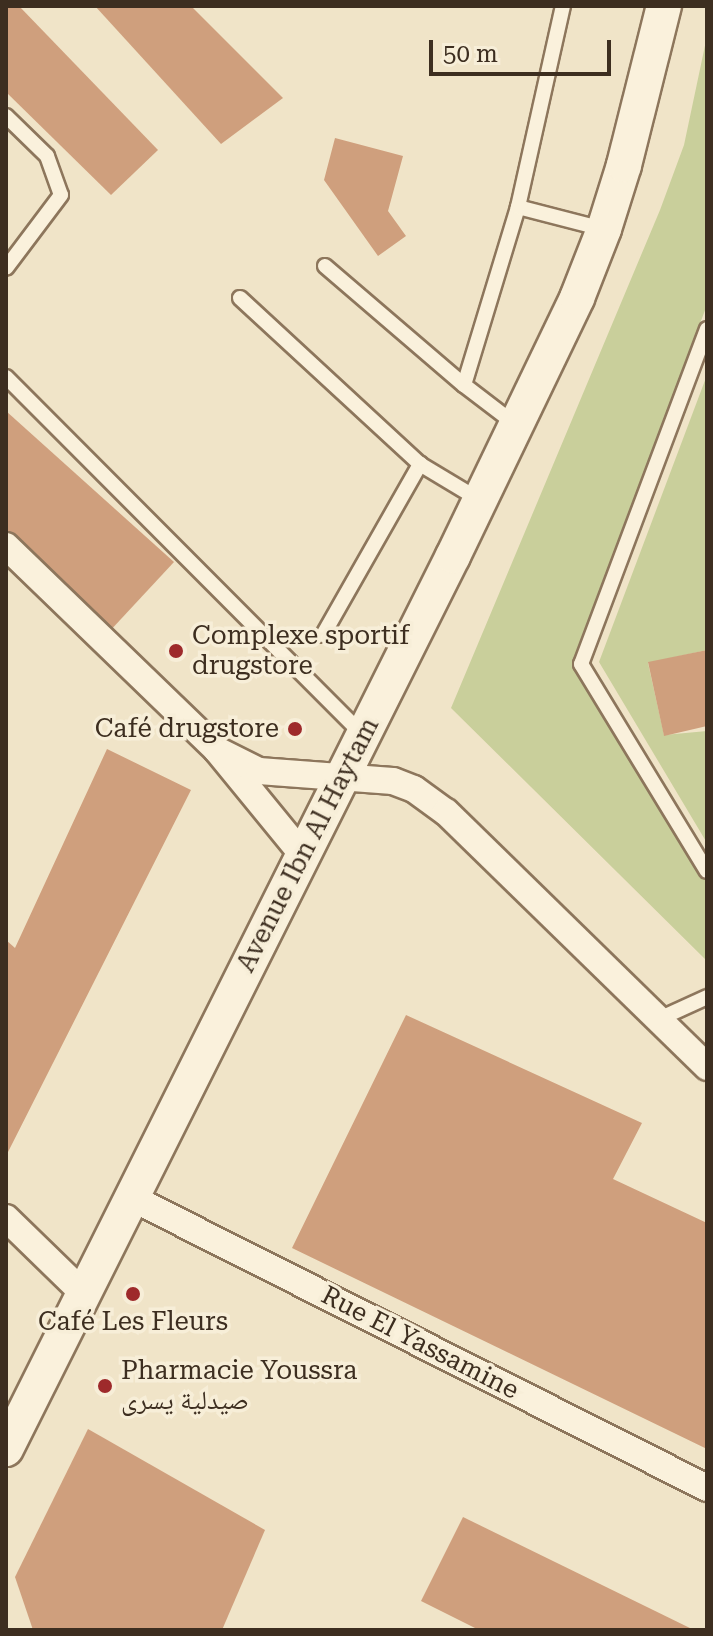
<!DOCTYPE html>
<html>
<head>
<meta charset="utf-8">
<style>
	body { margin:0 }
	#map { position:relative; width:713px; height:1636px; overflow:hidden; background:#f0e4c8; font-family:"Roboto Serif","Noto Naskh Arabic",serif }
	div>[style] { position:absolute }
	.green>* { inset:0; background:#c9cf9b }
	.building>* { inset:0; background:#cf9f7d }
	.roads { filter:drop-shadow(2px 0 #8d765c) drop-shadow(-2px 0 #8d765c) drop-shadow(0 2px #8d765c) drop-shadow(0 -2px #8d765c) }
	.service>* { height:14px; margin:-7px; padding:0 7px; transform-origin:7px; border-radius:7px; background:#faf1dc }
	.minor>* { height:26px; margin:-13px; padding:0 13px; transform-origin:13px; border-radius:13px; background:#faf1dc }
	.tertiary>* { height:34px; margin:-17px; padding:0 17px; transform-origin:17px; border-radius:17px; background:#faf1dc }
	.dots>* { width:22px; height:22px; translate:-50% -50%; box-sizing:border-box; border:4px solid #f7eed8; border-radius:50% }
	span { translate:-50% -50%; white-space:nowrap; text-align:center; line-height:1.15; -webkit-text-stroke:7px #f7eed8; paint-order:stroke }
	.poi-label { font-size:26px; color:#3d2e20 }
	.left { translate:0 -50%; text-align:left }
	.right { translate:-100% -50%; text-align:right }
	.street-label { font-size:26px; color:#3d2e20 }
	.frame { position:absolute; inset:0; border:8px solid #3d2e20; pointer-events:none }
	.scale { position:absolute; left:429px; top:40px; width:182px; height:36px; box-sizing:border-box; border:4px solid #3d2e20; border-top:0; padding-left:10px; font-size:24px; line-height:28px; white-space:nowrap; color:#3d2e20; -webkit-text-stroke:6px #f7eed8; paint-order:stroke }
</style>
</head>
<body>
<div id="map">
	<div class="green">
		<i style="clip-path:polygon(707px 36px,707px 305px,573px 660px,707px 880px,707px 961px,451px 708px,660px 210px,684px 145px)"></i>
		<i style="clip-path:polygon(707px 375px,707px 650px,648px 663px,664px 735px,707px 731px,707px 843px,599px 662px)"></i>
	</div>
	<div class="building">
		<i style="clip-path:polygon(6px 6px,19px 6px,158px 150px,111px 195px,6px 92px)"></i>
		<i style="clip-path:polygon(95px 6px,191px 6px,283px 98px,221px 144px)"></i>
		<i style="clip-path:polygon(335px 138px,403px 156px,388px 211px,406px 236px,378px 256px,324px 180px)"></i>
		<i style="clip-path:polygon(6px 411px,174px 562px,108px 633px,6px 536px)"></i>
		<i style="clip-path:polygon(707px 650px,707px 726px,664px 736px,648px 662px)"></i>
		<i style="clip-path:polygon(107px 749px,191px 790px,6px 1156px,6px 940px,15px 948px)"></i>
		<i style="clip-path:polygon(406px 1015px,642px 1123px,613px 1179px,707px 1223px,707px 1449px,292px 1248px)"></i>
		<i style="clip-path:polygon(88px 1429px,265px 1530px,222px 1630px,33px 1630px,15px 1577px)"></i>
		<i style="clip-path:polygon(463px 1517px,694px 1630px,479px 1630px,421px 1601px)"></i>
	</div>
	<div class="roads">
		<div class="service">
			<i style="left:6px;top:116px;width:57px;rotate:44.3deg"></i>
			<i style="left:47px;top:156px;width:41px;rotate:70.3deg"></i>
			<i style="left:61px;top:195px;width:91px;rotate:127deg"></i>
			<i style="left:518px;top:207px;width:88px;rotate:14.5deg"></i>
			<i style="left:325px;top:266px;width:183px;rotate:40.6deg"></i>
			<i style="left:240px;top:298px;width:245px;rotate:42.7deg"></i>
			<i style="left:707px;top:329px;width:358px;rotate:110.6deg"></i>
			<i style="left:581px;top:664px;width:242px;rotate:58.7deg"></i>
			<i style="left:6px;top:377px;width:506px;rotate:45.08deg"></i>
			<i style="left:515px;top:424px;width:64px;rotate:-142.6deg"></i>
			<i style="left:464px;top:385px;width:186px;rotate:-73.1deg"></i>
			<i style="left:518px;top:207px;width:206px;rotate:-77.4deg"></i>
			<i style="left:323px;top:635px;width:197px;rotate:-60.4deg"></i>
			<i style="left:420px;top:464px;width:70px;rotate:31deg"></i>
			<i style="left:659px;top:1019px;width:53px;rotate:-24.6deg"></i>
		</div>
		<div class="minor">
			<i style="left:6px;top:546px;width:293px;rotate:44deg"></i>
			<i style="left:217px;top:750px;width:134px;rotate:50.7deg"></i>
			<i style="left:217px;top:750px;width:47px;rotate:26.6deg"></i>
			<i style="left:259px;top:771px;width:134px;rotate:4.3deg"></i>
			<i style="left:393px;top:781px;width:22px;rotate:21deg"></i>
			<i style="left:414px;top:789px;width:39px;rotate:36deg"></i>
			<i style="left:446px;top:812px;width:365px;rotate:44.3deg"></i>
			<i style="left:132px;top:1198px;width:644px;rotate:26.76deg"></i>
			<i style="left:6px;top:1218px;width:107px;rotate:44.2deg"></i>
		</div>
		<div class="tertiary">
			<i style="left:6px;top:1449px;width:999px;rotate:-63.41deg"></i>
			<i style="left:453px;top:556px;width:286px;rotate:-64.3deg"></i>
			<i style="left:577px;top:298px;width:74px;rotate:-68.6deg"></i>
			<i style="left:604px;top:229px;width:67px;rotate:-72.6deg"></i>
			<i style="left:624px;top:165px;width:164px;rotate:-75.9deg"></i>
		</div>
	</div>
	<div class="dots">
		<i style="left:176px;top:651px;background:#9e2a2b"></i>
		<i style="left:295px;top:729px;background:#9e2a2b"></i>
		<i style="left:133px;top:1294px;background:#9e2a2b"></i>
		<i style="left:105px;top:1386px;background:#9e2a2b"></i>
	</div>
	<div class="poi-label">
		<span class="left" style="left:192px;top:651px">Complexe sportif<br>drugstore</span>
		<span class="right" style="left:279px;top:729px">Café drugstore</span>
		<span style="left:133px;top:1322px">Café Les Fleurs</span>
		<span class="left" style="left:121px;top:1386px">Pharmacie Youssra<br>صيدلية يسرى</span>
	</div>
	<div class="street-label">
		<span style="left:308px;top:845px;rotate:-63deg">Avenue Ibn Al Haytam</span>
		<span style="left:420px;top:1343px;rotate:27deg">Rue El Yassamine</span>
	</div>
	<div class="frame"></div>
	<div class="scale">50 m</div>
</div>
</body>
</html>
